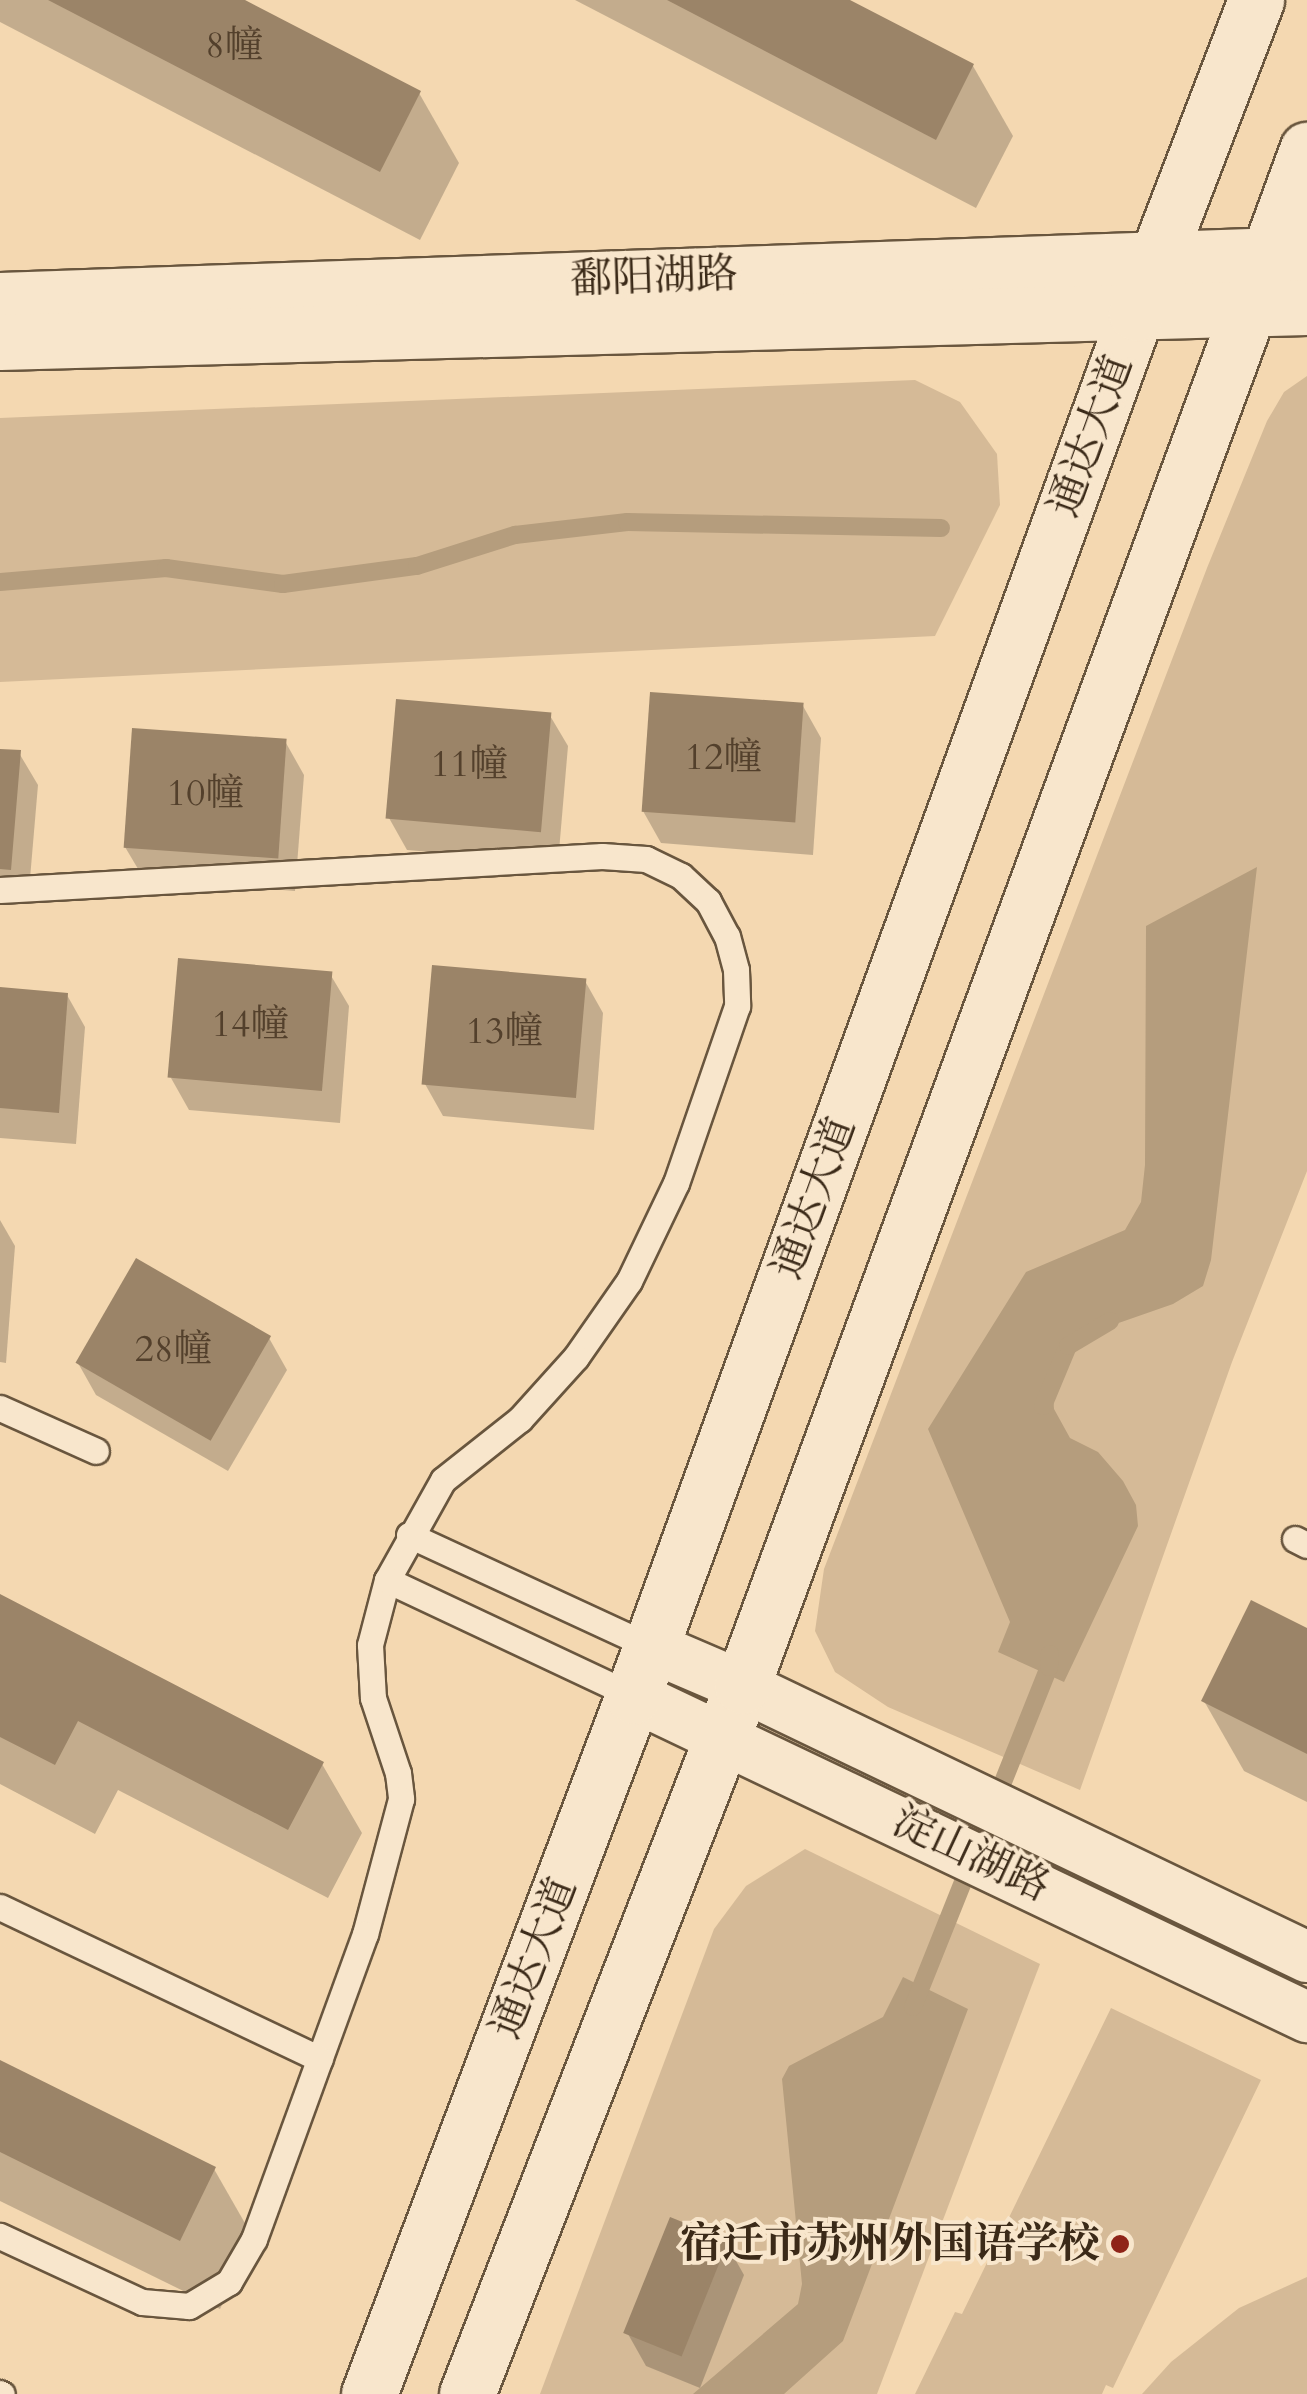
<!DOCTYPE html>
<html>
<head>
<meta charset="utf-8">
<style>
	body { margin:0 }
	#map { position:relative; width:1307px; height:2394px; overflow:hidden; background:#f4d8b1; font-family:Cardo,"Noto Serif SC",serif }
	div>[style] { position:absolute }
	.green>* { inset:0; background:#d5ba97 }
	.water>* { inset:0; background:#b59d7d }
	.shadow>* { inset:0; background:#0003 }
	.stream>* { height:18px; margin:-9px; padding:0 9px; transform-origin:9px; border-radius:9px; background:#b59d7d }
	.building>* { inset:0; background:#9b8468; transform-origin:0 0 }
	.roads { filter:drop-shadow(2px 0 #69563e) drop-shadow(-2px 0 #69563e) drop-shadow(0 2px #69563e) drop-shadow(0 -2px #69563e) }
	.service>* { height:25px; margin:-12.5px; padding:0 12.5px; transform-origin:12.5px; border-radius:12.5px; background:#f8e6cc }
	.minor>* { height:50px; margin:-25px; padding:0 25px; transform-origin:25px; border-radius:25px; background:#f8e6cc }
	.tertiary>* { height:55px; margin:-27.5px; padding:0 27.5px; transform-origin:27.5px; border-radius:27.5px; background:#f8e6cc }
	.secondary>* { height:55px; margin:-27.5px; padding:0 27.5px; transform-origin:27.5px; border-radius:27.5px; background:#f8e6cc }
	.dots>* { width:28px; height:28px; translate:-50% -50%; box-sizing:border-box; border:5px solid #f8e6cc; border-radius:50% }
	span { translate:-50% -50%; white-space:nowrap; text-align:center; line-height:1.15; -webkit-text-stroke:8px #f8e6cc; paint-order:stroke }
	.number-label { font-size:38px; color:#53402c }
	.number-label span { -webkit-text-stroke-width:0 }
	.street-label { font-size:42px; color:#3b2a18 }
	.poi-label { font-size:42px; color:#3b2a18; font-weight:700 }
	.right { translate:-100% -50%; text-align:right }
</style>
</head>
<body>
<div id="map">
	<div class="green">
		<i style="clip-path:polygon(1307px 376px,1307px 1171px,1232px 1362px,1080px 1790px,888px 1707px,835px 1672px,815px 1631px,824px 1569px,1207px 568px,1267px 421px,1284px 392px)"></i>
		<i style="clip-path:polygon(915px 380px,960px 402px,997px 454px,1000px 505px,935px 636px,0 682px,0 418px)"></i>
		<i style="clip-path:polygon(805px 1849px,1040px 1964px,877px 2394px,540px 2394px,714px 1929px,746px 1886px)"></i>
		<i style="clip-path:polygon(1111px 2008px,1261px 2080px,1113px 2388px,1106px 2385px,1102px 2394px,915px 2394px,955px 2312px,962px 2314px)"></i>
		<i style="clip-path:polygon(1307px 2277px,1307px 2394px,1142px 2394px,1171px 2362px,1239px 2308px)"></i>
	</div>
	<div class="water">
		<i style="clip-path:polygon(1257px 867px,1211px 1260px,1203px 1286px,1173px 1304px,1067px 1341px,1051px 1366px,1054px 1409px,1070px 1438px,1098px 1452px,1123px 1481px,1136px 1505px,1138px 1526px,1064px 1682px,998px 1652px,1010px 1622px,928px 1429px,1026px 1272px,1125px 1230px,1141px 1202px,1145px 1165px,1146px 926px)"></i>
		<i style="clip-path:polygon(903px 1977px,968px 2009px,843px 2341px,784px 2394px,693px 2394px,798px 2304px,802px 2284px,782px 2079px,789px 2066px,883px 2017px)"></i>
	</div>
	<div class="shadow">
		<i style="clip-path:polygon(0 0,239px 0,419px 93px,459px 163px,420px 240px,0 22px)"></i>
		<i style="clip-path:polygon(575px 0,845px 0,973px 66px,1013px 136px,976px 208px)"></i>
		<i style="clip-path:polygon(803px 706px,821px 738px,813px 855px,661px 843px,643px 811px)"></i>
		<i style="clip-path:polygon(549px 714px,568px 746px,558px 863px,407px 850px,389px 818px)"></i>
		<i style="clip-path:polygon(286px 743px,304px 775px,295px 891px,144px 879px,125px 847px)"></i>
		<i style="clip-path:polygon(0 751px,19px 753px,38px 785px,28px 902px,0 899px)"></i>
		<i style="clip-path:polygon(330px 974px,349px 1006px,340px 1123px,189px 1110px,171px 1078px)"></i>
		<i style="clip-path:polygon(585px 981px,603px 1013px,594px 1130px,443px 1116px,425px 1084px)"></i>
		<i style="clip-path:polygon(0 990px,67px 995px,85px 1027px,76px 1144px,0 1138px)"></i>
		<i style="clip-path:polygon(0 1220px,15px 1246px,6px 1363px,0 1362px)"></i>
		<i style="clip-path:polygon(269px 1338px,287px 1370px,228px 1471px,96px 1395px,78px 1363px)"></i>
		<i style="clip-path:polygon(0 1597px,322px 1764px,362px 1833px,328px 1898px,118px 1790px,95px 1834px,0 1784px)"></i>
		<i style="clip-path:polygon(1307px 1631px,1307px 1802px,1244px 1771px,1204px 1701px)"></i>
		<i style="clip-path:polygon(0 2063px,214px 2169px,254px 2239px,220px 2309px,0 2201px)"></i>
		<i style="clip-path:polygon(726px 2243px,744px 2275px,700px 2388px,646px 2366px,628px 2334px)"></i>
	</div>
	<div class="stream">
		<i style="left:0;top:582px;width:167px;rotate:-4.8deg"></i>
		<i style="left:166px;top:568px;width:118px;rotate:7.8deg"></i>
		<i style="left:283px;top:584px;width:135px;rotate:-7.7deg"></i>
		<i style="left:417px;top:566px;width:103px;rotate:-17.6deg"></i>
		<i style="left:515px;top:535px;width:113px;rotate:-6.6deg"></i>
		<i style="left:627px;top:522px;width:314px;rotate:1.1deg"></i>
		<i style="left:1043px;top:1406px;width:65px;rotate:-67.4deg"></i>
		<i style="left:1068px;top:1346px;width:49px;rotate:-30.8deg"></i>
		<i style="left:913px;top:2007px;width:366px;rotate:-68.2deg"></i>
		<i style="left:1049px;top:1667px;width:13px;rotate:-86deg"></i>
	</div>
	<div class="building">
		<i style="clip-path:polygon(48px 0,245px 0,421px 91px,380px 172px)"></i>
		<i style="clip-path:polygon(667px 0,850px 0,974px 64px,936px 140px)"></i>
		<i style="left:650px;top:692px;width:154px;height:120px;rotate:4deg"></i>
		<i style="left:396px;top:699px;width:156px;height:120px;rotate:5deg"></i>
		<i style="left:132px;top:728px;width:155px;height:120px;rotate:4deg"></i>
		<i style="clip-path:polygon(0 749px,21px 750px,11px 870px,0 869px)"></i>
		<i style="left:178px;top:958px;width:155px;height:120px;rotate:5deg"></i>
		<i style="left:432px;top:965px;width:155px;height:120px;rotate:5deg"></i>
		<i style="clip-path:polygon(0 987px,68px 993px,59px 1113px,0 1108px)"></i>
		<i style="left:136px;top:1258px;width:156px;height:121px;rotate:30deg"></i>
		<i style="clip-path:polygon(0 1594px,324px 1762px,288px 1830px,78px 1721px,55px 1765px,0 1737px)"></i>
		<i style="clip-path:polygon(1251px 1600px,1307px 1628px,1307px 1754px,1201px 1701px)"></i>
		<i style="clip-path:polygon(0 2060px,216px 2167px,180px 2241px,0 2152px)"></i>
		<i style="left:670px;top:2217px;width:63px;height:125px;rotate:22deg"></i>
	</div>
	<div class="roads">
		<div class="service">
			<i style="left:0;top:890px;width:603px;rotate:-3.23deg"></i>
			<i style="left:602px;top:856px;width:44px;rotate:3.9deg"></i>
			<i style="left:646px;top:859px;width:39px;rotate:26deg"></i>
			<i style="left:681px;top:876px;width:37px;rotate:43deg"></i>
			<i style="left:708px;top:901px;width:40px;rotate:62deg"></i>
			<i style="left:727px;top:936px;width:35px;rotate:75deg"></i>
			<i style="left:736px;top:970px;width:36px;rotate:88deg"></i>
			<i style="left:737px;top:1006px;width:187px;rotate:109deg"></i>
			<i style="left:676px;top:1183px;width:109px;rotate:115.6deg"></i>
			<i style="left:629px;top:1281px;width:93px;rotate:124.9deg"></i>
			<i style="left:576px;top:1357px;width:84px;rotate:132.1deg"></i>
			<i style="left:520px;top:1419px;width:98px;rotate:141.6deg"></i>
			<i style="left:443px;top:1480px;width:115px;rotate:119.2deg"></i>
			<i style="left:387px;top:1580px;width:67px;rotate:104.7deg"></i>
			<i style="left:370px;top:1645px;width:53px;rotate:86.8deg"></i>
			<i style="left:373px;top:1698px;width:79px;rotate:71.6deg"></i>
			<i style="left:398px;top:1773px;width:26px;rotate:83deg"></i>
			<i style="left:401px;top:1799px;width:140px;rotate:104.9deg"></i>
			<i style="left:365px;top:1934px;width:325px;rotate:110deg"></i>
			<i style="left:254px;top:2239px;width:50px;rotate:120.2deg"></i>
			<i style="left:229px;top:2282px;width:47px;rotate:149deg"></i>
			<i style="left:189px;top:2306px;width:47px;rotate:-175.1deg"></i>
			<i style="left:142px;top:2302px;width:157px;rotate:-155.1deg"></i>
			<i style="left:0;top:1408px;width:105px;rotate:24.1deg"></i>
			<i style="left:409px;top:1535px;width:267px;rotate:24.8deg"></i>
			<i style="left:1295px;top:1539px;width:13px;rotate:27deg"></i>
			<i style="left:387px;top:1580px;width:272px;rotate:25.2deg"></i>
			<i style="left:0;top:1907px;width:354px;rotate:25.4deg"></i>
			<i style="left:0;top:2393px;width:2px;rotate:27deg"></i>
		</div>
		<div class="minor">
			<i style="left:651px;top:1647px;width:99px;rotate:23.2deg"></i>
			<i style="left:742px;top:1686px;width:627px;rotate:25.62deg"></i>
			<i style="left:633px;top:1696px;width:747px;rotate:25.47deg"></i>
		</div>
		<div class="tertiary">
			<i style="left:0;top:300px;width:1308px;rotate:-2.02deg"></i>
			<i style="left:0;top:342px;width:1307px;rotate:-1.53deg"></i>
		</div>
		<div class="secondary">
			<i style="left:369px;top:2394px;width:746px;rotate:-69.28deg"></i>
			<i style="left:633px;top:1696px;width:1472px;rotate:-70.01deg"></i>
			<i style="left:1136px;top:313px;width:335px;rotate:-69deg"></i>
			<i style="left:467px;top:2394px;width:760px;rotate:-68.77deg"></i>
			<i style="left:742px;top:1686px;width:1637px;rotate:-69.8deg"></i>
		</div>
	</div>
	<div class="dots">
		<i style="left:1120px;top:2244px;background:#8f2418"></i>
	</div>
	<div class="number-label">
		<span style="left:234px;top:46px">8幢</span>
		<span style="left:723px;top:758px">12幢</span>
		<span style="left:469px;top:765px">11幢</span>
		<span style="left:205px;top:794px">10幢</span>
		<span style="left:250px;top:1025px">14幢</span>
		<span style="left:504px;top:1032px">13幢</span>
		<span style="left:173px;top:1350px">28幢</span>
	</div>
	<div class="street-label">
		<span style="left:654px;top:277px;rotate:-2deg">鄱阳湖路</span>
		<span style="left:1091px;top:436px;rotate:-70deg">通达大道</span>
		<span style="left:814px;top:1198px;rotate:-70deg">通达大道</span>
		<span style="left:971px;top:1854px;rotate:25deg">淀山湖路</span>
		<span style="left:534px;top:1958px;rotate:-69deg">通达大道</span>
	</div>
	<div class="poi-label">
		<span class="right" style="left:1100px;top:2244px">宿迁市苏州外国语学校</span>
	</div>
</div>
</body>
</html>
